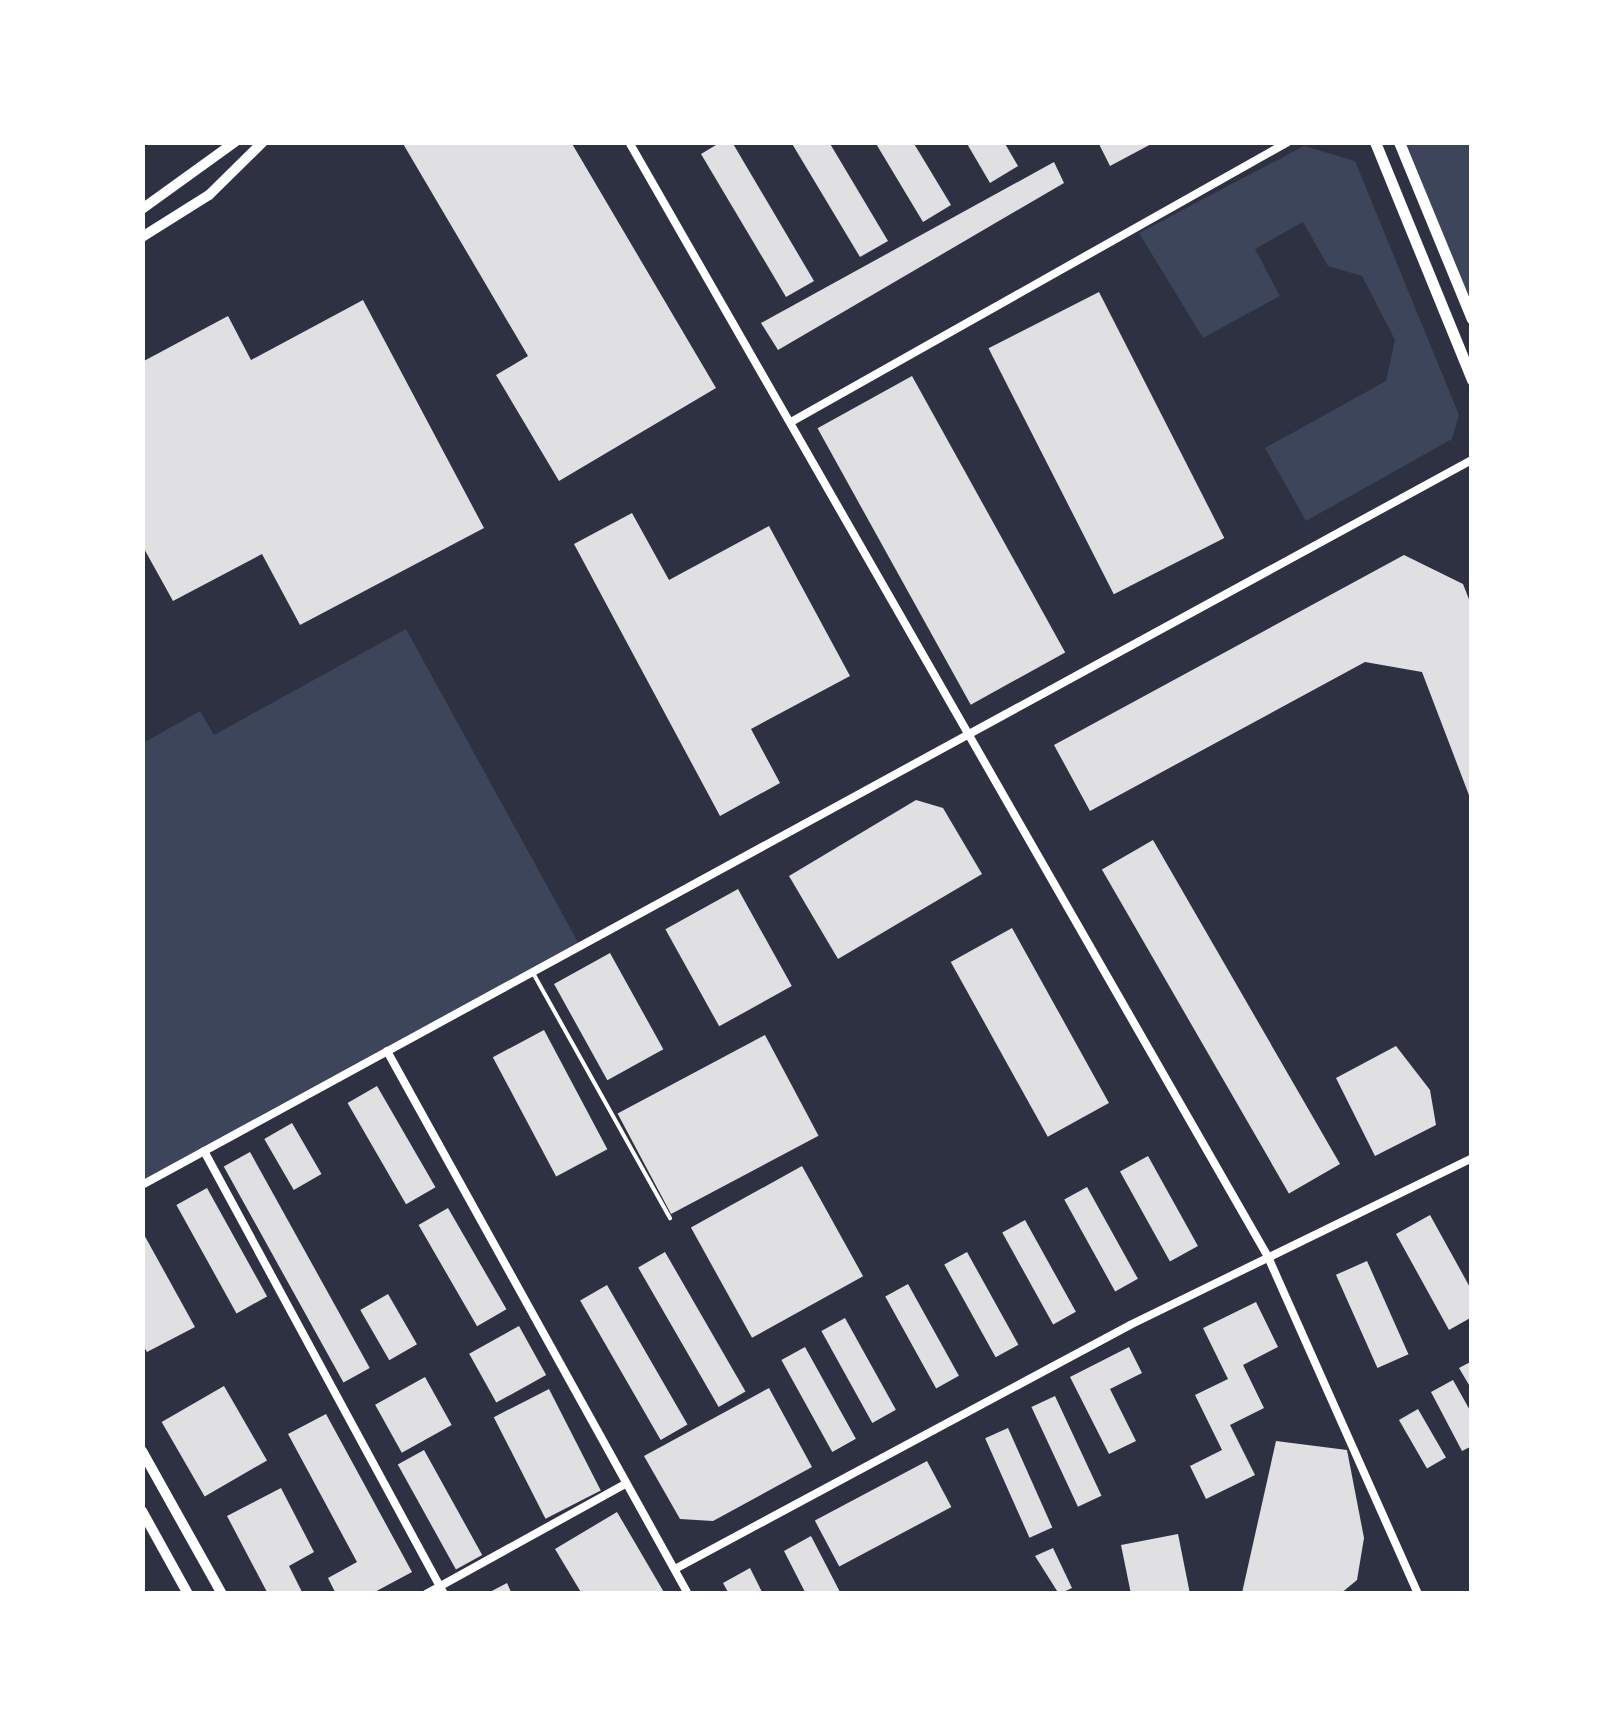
<!DOCTYPE html>
<html>
<head>
<meta charset="utf-8">
<style>
	body { margin:0 }
	#map { position:relative; width:1614px; height:1736px; overflow:hidden; background:#2d3142; font-family:Rubik,sans-serif }
	div>[style] { position:absolute }
	.green>* { inset:0; background:#3c4559 }
	.building>* { inset:0; background:#e0e0e3; transform-origin:0 0 }
	.service>* { height:4px; margin:-2px; padding:0 2px; transform-origin:2px; border-radius:2px; background:#fff }
	.minor>* { height:8px; margin:-4px; padding:0 4px; transform-origin:4px; border-radius:4px; background:#fff }
	.secondary>* { height:10px; margin:-5px; padding:0 5px; transform-origin:5px; border-radius:5px; background:#fff }
	.primary>* { height:11px; margin:-5.5px; padding:0 5.5px; transform-origin:5.5px; border-radius:5.5px; background:#fff }
	span { translate:-50% -50%; white-space:nowrap; text-align:center; line-height:1.15; -webkit-text-stroke:8px #fff; paint-order:stroke }
	.frame { position:absolute; inset:0; border:145px solid #fff; pointer-events:none }
</style>
</head>
<body>
<div id="map">
	<div class="green">
		<i style="clip-path:polygon(1399px 143px,1471px 143px,1471px 319px)"></i>
		<i style="clip-path:polygon(1304px 146px,1355px 161px,1459px 415px,1452px 439px,1306px 521px,1265px 448px,1386px 381px,1395px 340px,1362px 276px,1328px 266px,1303px 222px,1255px 249px,1280px 296px,1203px 338px,1139px 233px)"></i>
		<i style="clip-path:polygon(406px 629px,580px 946px,143px 1185px,143px 743px,200px 711px,214px 735px)"></i>
	</div>
	<div class="building">
		<i style="clip-path:polygon(402px 142px,571px 142px,716px 388px,559px 481px,496px 375px,528px 356px)"></i>
		<i style="clip-path:polygon(721px 142px,732px 142px,814px 281px,786px 297px,701px 154px)"></i>
		<i style="clip-path:polygon(791px 142px,829px 142px,888px 241px,860px 257px)"></i>
		<i style="clip-path:polygon(875px 142px,913px 142px,951px 205px,923px 222px)"></i>
		<i style="clip-path:polygon(966px 142px,1004px 142px,1018px 166px,990px 183px)"></i>
		<i style="clip-path:polygon(1098px 142px,1155px 142px,1110px 166px)"></i>
		<i style="clip-path:polygon(1054px 162px,1064px 183px,778px 350px,761px 323px)"></i>
		<i style="left:1099px;top:292px;width:276px;height:124px;rotate:63deg"></i>
		<i style="clip-path:polygon(363px 300px,484px 528px,300px 625px,262px 554px,173px 601px,142px 545px,142px 362px,228px 316px,251px 360px)"></i>
		<i style="left:912px;top:376px;width:316px;height:108px;rotate:61deg"></i>
		<i style="clip-path:polygon(632px 513px,669px 580px,769px 526px,850px 676px,751px 729px,780px 783px,720px 816px,574px 544px)"></i>
		<i style="clip-path:polygon(1404px 555px,1463px 584px,1472px 607px,1472px 803px,1422px 672px,1365px 662px,1090px 811px,1054px 745px)"></i>
		<i style="clip-path:polygon(916px 800px,943px 808px,982px 874px,838px 959px,789px 876px)"></i>
		<i style="left:1153px;top:840px;width:374px;height:59px;rotate:60deg"></i>
		<i style="left:738px;top:889px;width:111px;height:83px;rotate:61deg"></i>
		<i style="left:1012px;top:928px;width:200px;height:70px;rotate:61deg"></i>
		<i style="left:610px;top:953px;width:110px;height:64px;rotate:61deg"></i>
		<i style="left:544px;top:1030px;width:135px;height:58px;rotate:62deg"></i>
		<i style="left:765px;top:1035px;width:114px;height:167px;rotate:62deg"></i>
		<i style="clip-path:polygon(1396px 1046px,1430px 1090px,1436px 1125px,1375px 1156px,1336px 1078px)"></i>
		<i style="left:377px;top:1086px;width:117px;height:34px;rotate:60deg"></i>
		<i style="left:292px;top:1123px;width:59px;height:32px;rotate:60deg"></i>
		<i style="left:250px;top:1152px;width:247px;height:30px;rotate:61deg"></i>
		<i style="left:1148px;top:1156px;width:103px;height:32px;rotate:61deg"></i>
		<i style="left:802px;top:1166px;width:126px;height:127px;rotate:61deg"></i>
		<i style="left:1087px;top:1187px;width:105px;height:26px;rotate:61deg"></i>
		<i style="left:207px;top:1188px;width:124px;height:35px;rotate:61deg"></i>
		<i style="left:448px;top:1208px;width:117px;height:34px;rotate:60deg"></i>
		<i style="clip-path:polygon(1430px 1215px,1472px 1291px,1472px 1317px,1449px 1330px,1396px 1234px)"></i>
		<i style="left:1025px;top:1220px;width:105px;height:26px;rotate:61deg"></i>
		<i style="clip-path:polygon(142px 1231px,195px 1327px,147px 1352px,142px 1344px)"></i>
		<i style="left:665px;top:1252px;width:161px;height:31px;rotate:60deg"></i>
		<i style="left:967px;top:1252px;width:106px;height:26px;rotate:61deg"></i>
		<i style="left:1367px;top:1261px;width:102px;height:34px;rotate:66deg"></i>
		<i style="left:908px;top:1284px;width:105px;height:26px;rotate:61deg"></i>
		<i style="left:607px;top:1285px;width:161px;height:31px;rotate:60deg"></i>
		<i style="left:388px;top:1294px;width:58px;height:32px;rotate:60deg"></i>
		<i style="clip-path:polygon(1256px 1302px,1278px 1347px,1243px 1365px,1264px 1408px,1230px 1425px,1255px 1475px,1206px 1499px,1190px 1466px,1222px 1450px,1195px 1395px,1228px 1379px,1203px 1328px)"></i>
		<i style="left:845px;top:1318px;width:105px;height:27px;rotate:61deg"></i>
		<i style="left:519px;top:1326px;width:56px;height:57px;rotate:61deg"></i>
		<i style="left:805px;top:1347px;width:105px;height:27px;rotate:61deg"></i>
		<i style="clip-path:polygon(1129px 1347px,1142px 1373px,1110px 1389px,1136px 1441px,1109px 1454px,1070px 1377px)"></i>
		<i style="clip-path:polygon(1472px 1361px,1472px 1390px,1459px 1368px)"></i>
		<i style="left:425px;top:1377px;width:55px;height:57px;rotate:61deg"></i>
		<i style="clip-path:polygon(1453px 1380px,1472px 1414px,1472px 1446px,1462px 1451px,1431px 1392px)"></i>
		<i style="left:224px;top:1386px;width:86px;height:72px;rotate:60deg"></i>
		<i style="clip-path:polygon(769px 1388px,812px 1467px,713px 1521px,680px 1519px,644px 1456px)"></i>
		<i style="left:549px;top:1389px;width:114px;height:62px;rotate:63deg"></i>
		<i style="left:1055px;top:1396px;width:110px;height:26px;rotate:65deg"></i>
		<i style="left:1418px;top:1409px;width:56px;height:22px;rotate:60deg"></i>
		<i style="clip-path:polygon(326px 1414px,412px 1572px,371px 1594px,336px 1594px,328px 1578px,357px 1562px,288px 1434px)"></i>
		<i style="left:1008px;top:1428px;width:109px;height:25px;rotate:66deg"></i>
		<i style="clip-path:polygon(1276px 1441px,1347px 1450px,1364px 1538px,1357px 1580px,1340px 1594px,1242px 1593px)"></i>
		<i style="left:424px;top:1450px;width:120px;height:30px;rotate:61deg"></i>
		<i style="left:927px;top:1461px;width:52px;height:127px;rotate:62deg"></i>
		<i style="clip-path:polygon(281px 1488px,314px 1552px,289px 1566px,303px 1594px,268px 1594px,227px 1516px)"></i>
		<i style="clip-path:polygon(617px 1512px,665px 1594px,582px 1594px,555px 1549px)"></i>
		<i style="clip-path:polygon(1178px 1534px,1190px 1594px,1131px 1594px,1121px 1545px)"></i>
		<i style="clip-path:polygon(811px 1536px,841px 1594px,806px 1594px,784px 1551px)"></i>
		<i style="clip-path:polygon(1053px 1548px,1072px 1588px,1059px 1594px,1035px 1556px)"></i>
		<i style="clip-path:polygon(750px 1568px,763px 1594px,729px 1594px,723px 1583px)"></i>
		<i style="clip-path:polygon(507px 1583px,512px 1594px,486px 1594px)"></i>
	</div>
	<div class="service">
		<i style="left:533px;top:973px;width:281px;rotate:60.8deg"></i>
	</div>
	<div class="minor">
		<i style="left:629px;top:142px;width:1285px;rotate:60.18deg"></i>
		<i style="left:1268px;top:1257px;width:369px;rotate:66deg"></i>
		<i style="left:791px;top:422px;width:570px;rotate:-29.4deg"></i>
		<i style="left:387px;top:1051px;width:621px;rotate:61deg"></i>
		<i style="left:204px;top:1151px;width:504px;rotate:61.55deg"></i>
		<i style="left:142px;top:1185px;width:1515px;rotate:-28.6deg"></i>
		<i style="left:675px;top:1569px;width:516px;rotate:-28.2deg"></i>
		<i style="left:1130px;top:1325px;width:381px;rotate:-26deg"></i>
		<i style="left:426px;top:1594px;width:227px;rotate:-28.9deg"></i>
	</div>
	<div class="secondary">
		<i style="left:142px;top:209px;width:115px;rotate:-35.8deg"></i>
		<i style="left:142px;top:237px;width:79px;rotate:-32.1deg"></i>
		<i style="left:209px;top:195px;width:76px;rotate:-44.5deg"></i>
		<i style="left:142px;top:1451px;width:164px;rotate:60.8deg"></i>
		<i style="left:142px;top:1511px;width:95px;rotate:61deg"></i>
	</div>
	<div class="primary">
		<i style="left:1375px;top:142px;width:257px;rotate:67.8deg"></i>
		<i style="left:1399px;top:142px;width:191px;rotate:67.6deg"></i>
	</div>
	<div class="frame"></div>
</div>
</body>
</html>
